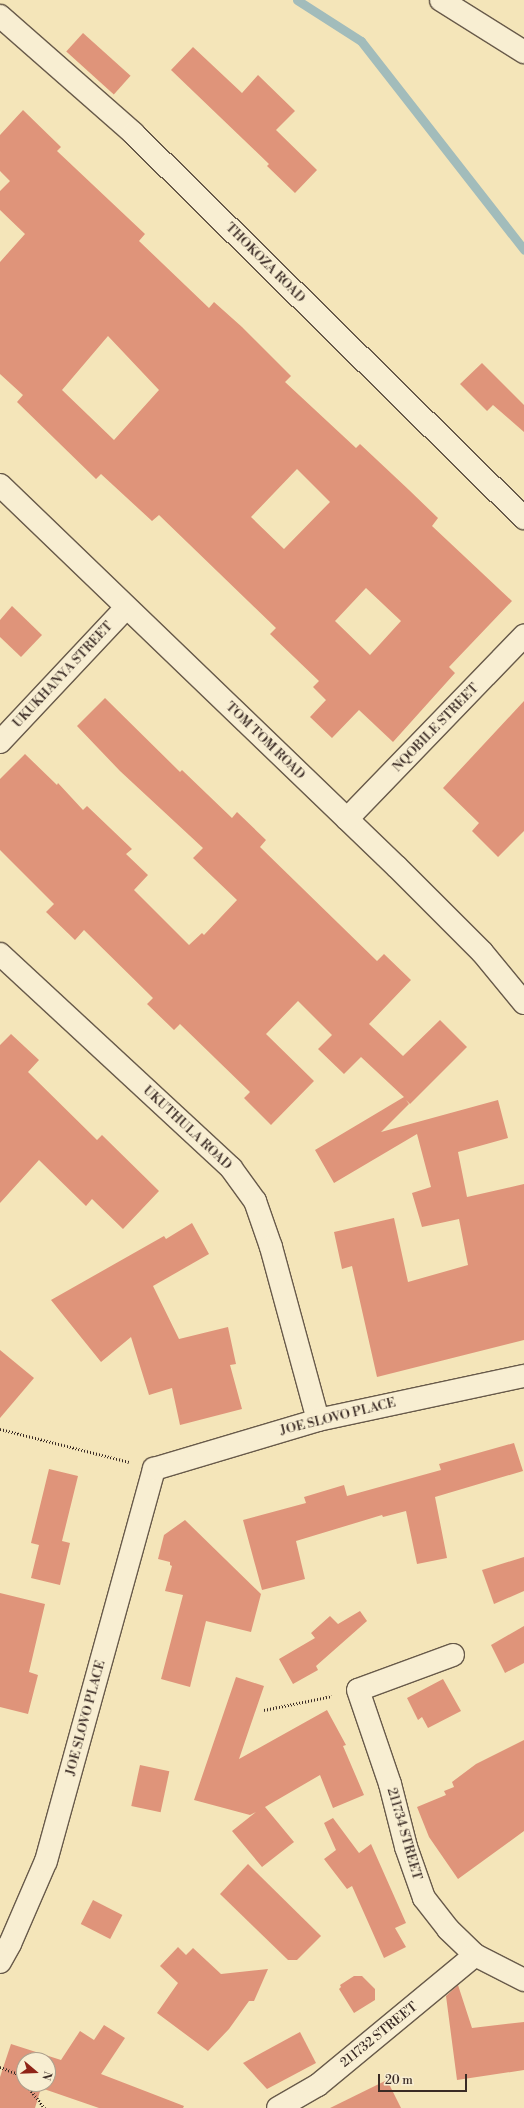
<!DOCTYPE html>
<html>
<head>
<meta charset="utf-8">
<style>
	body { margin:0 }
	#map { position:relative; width:524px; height:2108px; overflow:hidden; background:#f4e5b9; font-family:"Libre Bodoni",serif }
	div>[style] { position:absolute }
	.stream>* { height:9px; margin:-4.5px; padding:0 4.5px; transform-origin:4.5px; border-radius:4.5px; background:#a2bcbb }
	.building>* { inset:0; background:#df947a; transform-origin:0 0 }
	.path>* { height:2.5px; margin-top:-1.25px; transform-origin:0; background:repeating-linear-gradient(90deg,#3a2b25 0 1px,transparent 0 3px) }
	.roads { filter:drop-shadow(1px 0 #685a4a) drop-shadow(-1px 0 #685a4a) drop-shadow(0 1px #685a4a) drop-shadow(0 -1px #685a4a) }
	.street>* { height:22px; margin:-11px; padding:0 11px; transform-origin:11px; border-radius:11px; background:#f8eed2 }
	span { translate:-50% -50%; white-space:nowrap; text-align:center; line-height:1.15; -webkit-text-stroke:3.5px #f8eed2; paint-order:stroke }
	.street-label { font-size:13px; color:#3a2b25 }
	.north { position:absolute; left:16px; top:2052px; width:40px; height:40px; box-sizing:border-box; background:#f8eed2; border:1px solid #aca08d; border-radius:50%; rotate:109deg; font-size:11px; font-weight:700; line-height:16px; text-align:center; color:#3a2b25 }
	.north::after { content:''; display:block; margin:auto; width:14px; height:18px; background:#8f2418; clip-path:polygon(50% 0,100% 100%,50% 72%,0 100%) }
	.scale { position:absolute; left:378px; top:2074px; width:89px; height:18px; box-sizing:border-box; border:2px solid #3a2b25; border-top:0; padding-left:5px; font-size:12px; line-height:14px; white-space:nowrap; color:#3a2b25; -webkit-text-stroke:3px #f8eed2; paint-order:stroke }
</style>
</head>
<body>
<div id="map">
	<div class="stream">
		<i style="left:297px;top:0;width:76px;rotate:32.6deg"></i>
		<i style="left:361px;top:41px;width:265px;rotate:52deg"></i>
	</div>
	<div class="building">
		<i style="left:83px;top:33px;width:64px;height:25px;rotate:42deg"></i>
		<i style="clip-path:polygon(193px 47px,242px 93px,258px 75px,295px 111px,276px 130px,317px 170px,295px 193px,267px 166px,269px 164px,171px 70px)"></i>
		<i style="clip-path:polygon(evenodd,23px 110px,61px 147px,57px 151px,145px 234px,139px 241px,209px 308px,214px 302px,242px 327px,291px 376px,285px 382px,356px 448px,360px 444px,409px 490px,438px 518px,432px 526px,512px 601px,449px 667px,455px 673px,393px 742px,359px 710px,332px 738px,310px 717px,326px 700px,313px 687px,319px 681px,270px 634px,276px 628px,159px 515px,152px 521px,101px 474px,96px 479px,17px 402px,23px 395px,0 374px,0 262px,25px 234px,0 210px,0 191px,10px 181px,0 171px,0 135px,23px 110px,108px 336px,159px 390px,114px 440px,62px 390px,108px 336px,23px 110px,297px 469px,330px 502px,284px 549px,251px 517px,297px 469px,23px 110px,366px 588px,401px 621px,370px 655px,335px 621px,366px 588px)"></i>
		<i style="clip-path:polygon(482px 363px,524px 405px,524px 432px,493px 405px,487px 411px,460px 384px)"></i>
		<i style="clip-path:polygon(12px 606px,42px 635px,21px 657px,0 637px,0 620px)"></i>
		<i style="clip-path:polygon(105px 698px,180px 772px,182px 770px,232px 818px,237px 812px,266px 840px,260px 847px,377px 961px,384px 954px,411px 980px,369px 1024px,403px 1056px,440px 1020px,467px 1047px,410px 1104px,406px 1100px,409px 1104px,381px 1132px,498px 1100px,508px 1138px,458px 1152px,467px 1197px,524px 1184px,524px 1340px,377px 1377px,352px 1266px,342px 1269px,334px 1232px,394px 1218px,408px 1282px,468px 1265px,459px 1219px,422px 1227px,412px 1193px,431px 1187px,417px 1134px,334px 1183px,315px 1150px,404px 1097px,361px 1057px,344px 1074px,318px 1049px,332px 1035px,298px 1001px,266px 1034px,314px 1081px,271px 1125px,244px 1098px,250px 1092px,180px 1024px,174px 1030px,147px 1004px,153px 998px,84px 930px,75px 940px,46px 912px,54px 904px,0 850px,0 779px,25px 754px,57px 785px,58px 783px,83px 810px,87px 806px,132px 849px,126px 854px,148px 875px,134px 890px,189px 945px,202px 933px,204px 935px,237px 900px,193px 858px,203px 848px,120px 771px,77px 726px)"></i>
		<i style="clip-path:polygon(524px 701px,524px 831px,498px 857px,472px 831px,479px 823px,443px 788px)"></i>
		<i style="clip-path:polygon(11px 1034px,39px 1060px,28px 1072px,97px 1140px,102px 1135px,159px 1191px,123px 1229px,92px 1199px,86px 1206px,39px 1160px,0 1203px,0 1045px)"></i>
		<i style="clip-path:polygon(192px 1223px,209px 1254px,153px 1286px,179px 1339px,228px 1327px,236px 1364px,230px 1365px,242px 1409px,180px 1425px,172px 1388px,149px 1395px,131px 1337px,101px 1362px,51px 1300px,164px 1236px,166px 1239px)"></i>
		<i style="clip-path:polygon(0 1350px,34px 1378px,0 1418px)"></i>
		<i style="clip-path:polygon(514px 1443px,523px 1471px,435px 1497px,447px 1558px,417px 1564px,406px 1511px,383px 1517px,382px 1515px,296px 1541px,305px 1579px,262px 1590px,243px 1520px,306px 1503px,304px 1497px,344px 1485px,347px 1496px,441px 1470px,439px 1464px)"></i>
		<i style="clip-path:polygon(49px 1469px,78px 1476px,62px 1541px,70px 1543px,60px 1585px,31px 1578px,39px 1545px,31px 1543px)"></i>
		<i style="clip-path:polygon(185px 1520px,261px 1594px,251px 1632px,206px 1621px,190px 1687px,161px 1679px,183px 1595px,165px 1591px,172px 1566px,170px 1565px,170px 1562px,158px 1559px,164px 1535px)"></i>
		<i style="clip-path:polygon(524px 1557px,524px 1591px,494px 1604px,482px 1570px)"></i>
		<i style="clip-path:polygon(0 1593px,45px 1604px,29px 1672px,38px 1675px,28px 1714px,0 1707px)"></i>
		<i style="clip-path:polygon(360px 1611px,367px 1621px,316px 1666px,318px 1670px,293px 1684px,279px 1659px,315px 1638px,311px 1633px,330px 1616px,338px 1624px)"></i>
		<i style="clip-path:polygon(524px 1626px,524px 1663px,505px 1673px,491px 1645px)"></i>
		<i style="clip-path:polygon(236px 1677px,264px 1686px,239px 1759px,327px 1710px,346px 1745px,343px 1746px,364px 1795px,333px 1808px,320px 1775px,265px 1807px,294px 1842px,262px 1867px,232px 1831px,256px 1812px,250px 1815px,194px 1800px)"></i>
		<i style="clip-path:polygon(443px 1679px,461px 1711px,428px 1728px,422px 1717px,418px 1720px,407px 1698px)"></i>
		<i style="clip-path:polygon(524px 1740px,524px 1831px,458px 1879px,429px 1837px,417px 1807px,446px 1795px,444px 1791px,454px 1787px,452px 1782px,476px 1764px)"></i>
		<i style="left:140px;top:1765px;width:30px;height:42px;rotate:12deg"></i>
		<i style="clip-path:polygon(333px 1818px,359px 1853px,371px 1844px,406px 1923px,395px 1928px,406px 1947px,384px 1958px,352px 1886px,347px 1889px,324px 1859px,336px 1850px,324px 1823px)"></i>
		<i style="clip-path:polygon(248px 1864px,321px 1936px,297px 1960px,288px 1960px,220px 1894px)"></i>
		<i style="left:93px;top:1900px;width:33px;height:27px;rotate:27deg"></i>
		<i style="clip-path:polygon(178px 1947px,186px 1955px,193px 1948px,221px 1974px,268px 1969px,254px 2001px,249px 2001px,229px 2029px,208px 2051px,157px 2013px,178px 1983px,160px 1966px)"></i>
		<i style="clip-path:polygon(354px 1976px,362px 1976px,375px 1989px,375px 2000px,354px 2013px,339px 1989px,341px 1987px,340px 1985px)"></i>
		<i style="clip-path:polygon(458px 1985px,472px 2028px,524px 2022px,524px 2070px,457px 2080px,446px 1996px)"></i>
		<i style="clip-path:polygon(evenodd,104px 2025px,125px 2038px,101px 2074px,184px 2106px,183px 2108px,99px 2108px,41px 2088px,35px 2108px,0 2108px,0 2077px,11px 2044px,61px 2060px,80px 2031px,94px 2040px,104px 2025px,24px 2060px,48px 2060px,48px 2084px,24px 2084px,24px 2060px)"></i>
		<i style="clip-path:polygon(300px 2032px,316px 2063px,267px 2089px,243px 2063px)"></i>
		<i style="clip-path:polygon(387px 2080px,401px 2108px,330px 2108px)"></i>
	</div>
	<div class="path">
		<i style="left:0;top:1429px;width:133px;rotate:14.3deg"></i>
		<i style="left:264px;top:1710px;width:69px;rotate:-11.6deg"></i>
		<i style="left:0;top:2067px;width:17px;rotate:21deg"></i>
		<i style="left:16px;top:2073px;width:12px;rotate:48deg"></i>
		<i style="left:26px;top:2084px;width:31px;rotate:52deg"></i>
	</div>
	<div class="roads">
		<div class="street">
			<i style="left:441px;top:0;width:98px;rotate:32.1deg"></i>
			<i style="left:0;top:16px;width:177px;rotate:41.3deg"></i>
			<i style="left:133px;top:133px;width:549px;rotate:44.56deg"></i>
			<i style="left:0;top:485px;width:551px;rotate:43.9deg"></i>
			<i style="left:397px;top:867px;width:120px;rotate:45deg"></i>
			<i style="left:482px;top:952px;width:66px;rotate:50.5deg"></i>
			<i style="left:0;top:742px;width:184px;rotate:-46.8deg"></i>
			<i style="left:347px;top:819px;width:255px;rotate:-46deg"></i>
			<i style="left:0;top:954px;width:315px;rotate:42.8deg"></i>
			<i style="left:231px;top:1168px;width:41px;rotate:54deg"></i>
			<i style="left:255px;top:1201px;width:49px;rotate:70.8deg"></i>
			<i style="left:271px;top:1247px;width:179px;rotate:74.8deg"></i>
			<i style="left:453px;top:1655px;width:101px;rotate:159.8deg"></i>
			<i style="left:358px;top:1690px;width:99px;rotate:71.2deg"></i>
			<i style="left:390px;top:1784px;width:65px;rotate:75.7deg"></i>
			<i style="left:406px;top:1847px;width:54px;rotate:70.6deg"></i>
			<i style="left:424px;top:1898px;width:39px;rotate:52deg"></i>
			<i style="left:448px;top:1929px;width:37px;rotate:44deg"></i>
			<i style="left:475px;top:1955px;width:55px;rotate:27deg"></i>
			<i style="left:0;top:1962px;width:21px;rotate:-61deg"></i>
			<i style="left:10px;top:1944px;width:90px;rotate:-66.6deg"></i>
			<i style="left:46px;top:1861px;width:407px;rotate:-74.6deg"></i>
			<i style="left:154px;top:1469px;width:171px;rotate:-16.6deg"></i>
			<i style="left:318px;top:1420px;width:211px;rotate:-12.1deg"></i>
			<i style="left:278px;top:2108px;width:46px;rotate:-29.9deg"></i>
			<i style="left:318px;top:2085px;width:204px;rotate:-39.6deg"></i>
		</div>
	</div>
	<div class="street-label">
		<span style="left:265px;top:263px;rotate:45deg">THOKOZA ROAD</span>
		<span style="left:63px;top:675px;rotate:-47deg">UKUKHANYA STREET</span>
		<span style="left:436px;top:728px;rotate:-46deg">NQOBILE STREET</span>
		<span style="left:265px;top:741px;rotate:44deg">TOM TOM ROAD</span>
		<span style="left:187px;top:1128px;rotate:43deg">UKUTHULA ROAD</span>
		<span style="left:338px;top:1417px;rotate:-14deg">JOE SLOVO PLACE</span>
		<span style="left:86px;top:1718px;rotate:-75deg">JOE SLOVO PLACE</span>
		<span style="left:404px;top:1834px;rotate:74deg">211734 STREET</span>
		<span style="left:379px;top:2035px;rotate:-39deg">211732 STREET</span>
	</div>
	<div class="north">N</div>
	<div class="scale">20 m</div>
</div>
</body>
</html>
